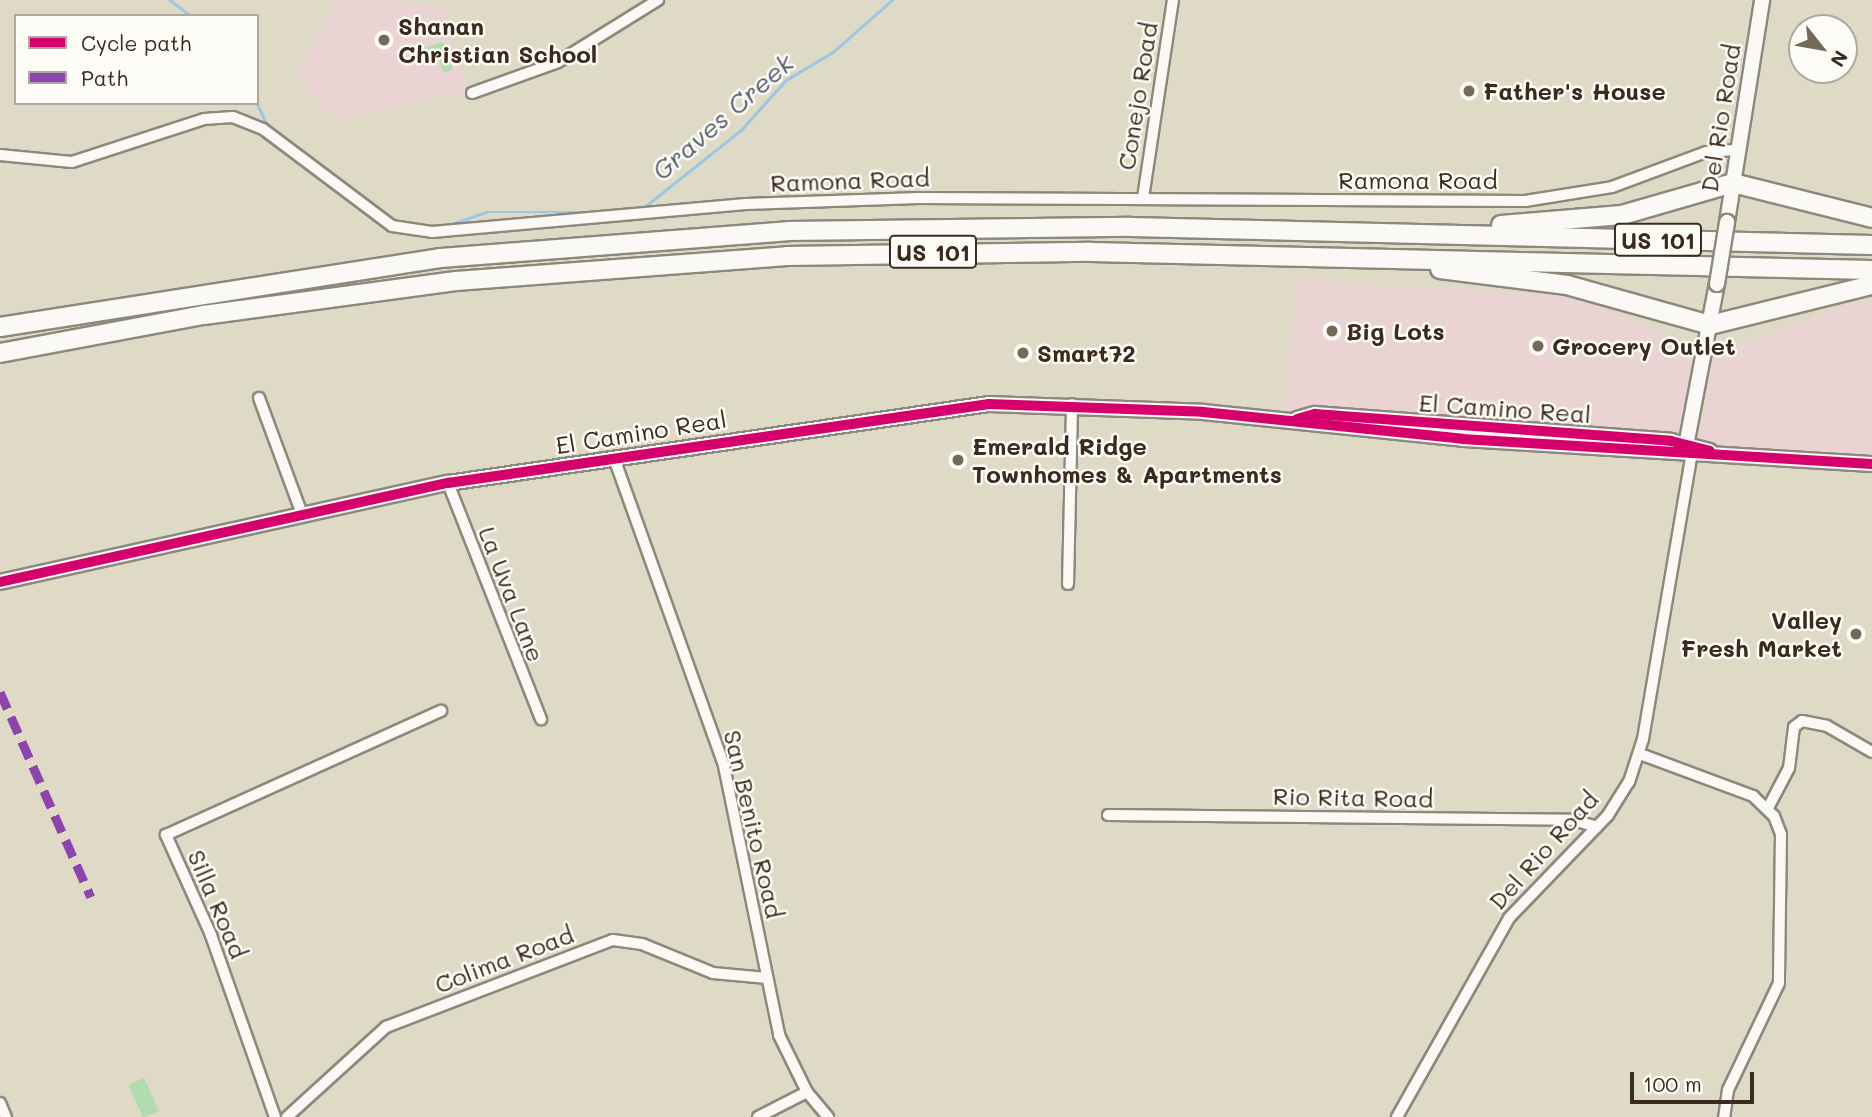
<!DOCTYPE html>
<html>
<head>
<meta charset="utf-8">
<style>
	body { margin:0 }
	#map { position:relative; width:1872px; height:1117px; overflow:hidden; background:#dedac6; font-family:Mali,sans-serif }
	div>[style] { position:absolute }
	.built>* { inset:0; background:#ead4d3 }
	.green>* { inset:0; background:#b2dbae; transform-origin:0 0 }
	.stream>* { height:2.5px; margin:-1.25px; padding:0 1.25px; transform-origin:1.25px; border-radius:1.25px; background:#9cc6e5 }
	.roads { filter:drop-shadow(2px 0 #8d887c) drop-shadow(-2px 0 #8d887c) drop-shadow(0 2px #8d887c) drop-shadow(0 -2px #8d887c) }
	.street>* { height:10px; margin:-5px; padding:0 5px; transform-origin:5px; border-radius:5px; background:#faf9f6 }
	.secondary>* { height:14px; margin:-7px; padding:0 7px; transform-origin:7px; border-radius:7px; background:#faf9f6 }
	.highway>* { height:18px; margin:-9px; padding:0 9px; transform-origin:9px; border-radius:9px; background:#faf9f6 }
	.bridges { filter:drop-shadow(2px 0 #8d887c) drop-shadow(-2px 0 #8d887c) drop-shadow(0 2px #8d887c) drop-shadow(0 -2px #8d887c) }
	.secondary-bridge>* { height:14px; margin:-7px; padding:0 7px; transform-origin:7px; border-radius:7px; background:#faf9f6 }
	.quiet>* { height:9px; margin-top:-4.5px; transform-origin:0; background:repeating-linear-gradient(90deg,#8e44ad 0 18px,transparent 0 27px) }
	.cycleway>* { height:10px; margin:-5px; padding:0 5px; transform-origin:5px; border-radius:5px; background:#d6006c }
	.dots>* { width:19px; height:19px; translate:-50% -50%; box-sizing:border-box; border:4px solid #fdfcf7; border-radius:50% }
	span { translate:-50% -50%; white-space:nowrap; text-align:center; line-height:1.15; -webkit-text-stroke:5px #fdfcf7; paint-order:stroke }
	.shield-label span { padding:2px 5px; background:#fdfcf7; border:2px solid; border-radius:5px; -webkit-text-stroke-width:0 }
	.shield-label { font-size:23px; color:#3b2a1e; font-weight:700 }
	.poi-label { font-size:24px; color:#3b2a1e; font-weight:700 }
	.left { translate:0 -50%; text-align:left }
	.right { translate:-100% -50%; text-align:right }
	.street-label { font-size:24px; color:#3b2a1e }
	.water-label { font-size:26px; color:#535d68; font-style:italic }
	.legend { position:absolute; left:14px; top:14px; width:245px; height:91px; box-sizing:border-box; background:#fdfcf7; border:2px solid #afa8a0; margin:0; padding:9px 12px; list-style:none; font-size:21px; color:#3b2a1e }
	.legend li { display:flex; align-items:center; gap:14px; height:35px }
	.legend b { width:35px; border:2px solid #afa8a0 }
	.north { position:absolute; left:1788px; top:14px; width:70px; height:70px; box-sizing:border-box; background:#fdfcf7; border:2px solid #afa8a0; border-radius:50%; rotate:121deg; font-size:19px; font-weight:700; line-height:28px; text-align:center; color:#3b2a1e }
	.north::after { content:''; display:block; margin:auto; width:24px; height:32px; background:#746859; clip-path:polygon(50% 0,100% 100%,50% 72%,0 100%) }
	.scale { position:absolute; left:1630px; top:1072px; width:124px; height:32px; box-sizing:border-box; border:4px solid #3b2a1e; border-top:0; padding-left:9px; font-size:21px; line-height:24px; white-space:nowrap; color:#3b2a1e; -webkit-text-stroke:5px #fdfcf7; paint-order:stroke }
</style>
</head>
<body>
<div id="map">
	<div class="built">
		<i style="clip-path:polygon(336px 0,443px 4px,468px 91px,334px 120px,296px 76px)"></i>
		<i style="clip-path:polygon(1296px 280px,1562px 295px,1633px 319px,1699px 352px,1683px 440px,1285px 412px)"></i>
		<i style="clip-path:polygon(1862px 300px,1872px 300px,1872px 461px,1699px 442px,1713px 355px)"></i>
	</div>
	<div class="green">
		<i style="clip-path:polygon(443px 42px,453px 70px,443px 72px,439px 59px,420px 63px,423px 48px)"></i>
		<i style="left:144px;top:1078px;width:36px;height:17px;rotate:66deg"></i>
	</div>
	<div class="stream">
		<i style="left:170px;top:0;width:26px;rotate:37deg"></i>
		<i style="left:257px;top:103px;width:29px;rotate:65deg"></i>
		<i style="left:642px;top:209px;width:127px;rotate:-38.6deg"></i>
		<i style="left:741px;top:130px;width:67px;rotate:-48deg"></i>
		<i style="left:786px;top:80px;width:55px;rotate:-30.8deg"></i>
		<i style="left:833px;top:52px;width:79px;rotate:-41.4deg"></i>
		<i style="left:443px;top:227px;width:46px;rotate:-19.2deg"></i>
		<i style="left:486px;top:212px;width:122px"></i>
	</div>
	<div class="roads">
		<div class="street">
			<i style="left:472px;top:93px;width:91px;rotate:-19.8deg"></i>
			<i style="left:558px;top:62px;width:118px;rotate:-31.8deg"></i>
			<i style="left:0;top:155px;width:72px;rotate:5.6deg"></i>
			<i style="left:72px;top:162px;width:139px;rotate:-18deg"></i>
			<i style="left:204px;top:119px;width:29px;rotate:-4deg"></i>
			<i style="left:233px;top:117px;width:32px;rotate:22deg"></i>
			<i style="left:263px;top:129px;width:161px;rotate:36.9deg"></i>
			<i style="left:392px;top:226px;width:40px;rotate:8.5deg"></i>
			<i style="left:432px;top:232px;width:315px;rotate:-5.1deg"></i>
			<i style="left:746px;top:204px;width:173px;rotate:-2deg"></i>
			<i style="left:919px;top:198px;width:606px;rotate:0.28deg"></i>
			<i style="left:1525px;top:201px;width:88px;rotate:-9.1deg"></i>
			<i style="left:1612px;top:187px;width:100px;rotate:-20.4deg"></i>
			<i style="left:1706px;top:152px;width:32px;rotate:-4deg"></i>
			<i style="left:1143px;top:198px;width:200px;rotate:-81.4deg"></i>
			<i style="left:259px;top:398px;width:124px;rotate:69.7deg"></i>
			<i style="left:614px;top:458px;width:327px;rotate:70.3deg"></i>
			<i style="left:724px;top:766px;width:275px;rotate:78.4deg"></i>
			<i style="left:779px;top:1035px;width:64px;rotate:63.8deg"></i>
			<i style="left:807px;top:1092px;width:33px;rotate:50deg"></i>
			<i style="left:448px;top:483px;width:254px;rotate:68.5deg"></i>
			<i style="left:1068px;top:584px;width:180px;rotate:-88.7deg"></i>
			<i style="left:1640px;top:754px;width:121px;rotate:20.4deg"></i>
			<i style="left:1753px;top:796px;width:29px;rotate:44deg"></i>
			<i style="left:1774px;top:816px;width:19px;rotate:69deg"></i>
			<i style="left:1781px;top:834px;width:149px;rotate:90.8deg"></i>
			<i style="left:1779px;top:983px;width:119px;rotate:115.5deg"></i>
			<i style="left:1728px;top:1090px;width:27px;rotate:98deg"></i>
			<i style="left:1768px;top:808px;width:45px;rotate:-62.3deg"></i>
			<i style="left:1789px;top:768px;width:41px;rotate:-83deg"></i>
			<i style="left:1794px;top:727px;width:10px;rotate:-37deg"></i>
			<i style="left:1802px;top:721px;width:25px;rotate:11deg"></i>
			<i style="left:1827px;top:726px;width:52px;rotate:30deg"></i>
			<i style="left:1108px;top:815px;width:465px;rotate:0.6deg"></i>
			<i style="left:1573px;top:820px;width:25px;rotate:16deg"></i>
			<i style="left:0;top:1103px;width:15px;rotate:67deg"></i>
			<i style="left:275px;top:1117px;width:193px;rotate:-109.4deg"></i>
			<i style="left:211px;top:935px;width:110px;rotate:-114.2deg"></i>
			<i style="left:166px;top:835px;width:302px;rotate:-24.3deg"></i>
			<i style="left:287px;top:1117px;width:134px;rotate:-42.3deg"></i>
			<i style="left:386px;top:1027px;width:243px;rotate:-21deg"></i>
			<i style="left:613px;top:940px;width:29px;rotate:8deg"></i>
			<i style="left:642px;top:944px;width:77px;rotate:22.2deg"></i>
			<i style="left:713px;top:973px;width:54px;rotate:5.3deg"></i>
			<i style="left:758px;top:1117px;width:55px;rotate:-27deg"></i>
			<i style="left:1397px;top:1117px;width:228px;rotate:-60.6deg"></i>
			<i style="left:1509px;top:918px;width:143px;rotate:-46.1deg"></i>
			<i style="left:1608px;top:815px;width:39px;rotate:-58deg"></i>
			<i style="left:1629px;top:782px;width:45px;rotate:-72deg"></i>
			<i style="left:1643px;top:739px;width:286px;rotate:-80.3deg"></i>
		</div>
		<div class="secondary">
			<i style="left:1727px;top:222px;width:225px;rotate:-81deg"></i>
			<i style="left:1297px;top:419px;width:19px;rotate:-16deg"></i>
			<i style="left:1315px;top:414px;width:357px;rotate:4.3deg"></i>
			<i style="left:1671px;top:441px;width:40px;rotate:14.4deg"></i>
			<i style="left:1685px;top:451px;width:170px;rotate:-79.2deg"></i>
			<i style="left:0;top:582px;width:459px;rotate:-12.5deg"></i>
			<i style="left:448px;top:483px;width:547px;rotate:-8.31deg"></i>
			<i style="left:989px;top:404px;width:214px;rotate:2.1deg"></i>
			<i style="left:1203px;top:412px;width:261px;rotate:5.9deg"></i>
			<i style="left:1463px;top:439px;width:410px;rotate:3.5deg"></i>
		</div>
		<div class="highway">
			<i style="left:1501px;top:225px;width:121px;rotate:-4.7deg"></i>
			<i style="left:1622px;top:215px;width:116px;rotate:-16.1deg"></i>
			<i style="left:1733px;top:183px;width:143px;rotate:14.1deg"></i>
			<i style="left:1440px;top:269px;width:128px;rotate:7.2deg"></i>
			<i style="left:1567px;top:285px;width:148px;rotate:15.6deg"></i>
			<i style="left:1710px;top:325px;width:167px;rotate:-13.9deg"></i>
			<i style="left:0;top:327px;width:445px;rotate:-8.9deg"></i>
			<i style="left:440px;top:258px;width:349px;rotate:-4.4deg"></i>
			<i style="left:788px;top:231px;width:343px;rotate:-0.7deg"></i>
			<i style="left:1131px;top:227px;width:741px;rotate:1.39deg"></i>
			<i style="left:0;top:353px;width:208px;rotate:-10.6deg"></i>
			<i style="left:204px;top:315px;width:254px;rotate:-7.7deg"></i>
			<i style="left:456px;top:281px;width:332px;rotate:-4.3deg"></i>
			<i style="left:787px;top:256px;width:304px;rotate:-0.8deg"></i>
			<i style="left:1091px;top:252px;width:781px;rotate:1.32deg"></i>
		</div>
	</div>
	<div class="bridges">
		<div class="secondary-bridge">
			<i style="left:1717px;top:284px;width:63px;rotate:-80.8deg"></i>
		</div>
	</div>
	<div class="quiet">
		<i style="left:0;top:692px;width:224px;rotate:66.1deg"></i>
	</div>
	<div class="cycleway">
		<i style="left:1297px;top:419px;width:19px;rotate:-16deg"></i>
		<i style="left:1315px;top:414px;width:357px;rotate:4.3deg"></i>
		<i style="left:1671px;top:441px;width:40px;rotate:14.4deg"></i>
		<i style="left:0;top:582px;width:459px;rotate:-12.5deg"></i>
		<i style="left:448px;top:483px;width:547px;rotate:-8.31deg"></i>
		<i style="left:989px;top:404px;width:214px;rotate:2.1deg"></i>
		<i style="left:1203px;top:412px;width:261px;rotate:5.9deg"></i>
		<i style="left:1463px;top:439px;width:410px;rotate:3.5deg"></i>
	</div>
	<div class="dots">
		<i style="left:384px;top:40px;background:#746859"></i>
		<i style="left:1469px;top:91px;background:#746859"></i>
		<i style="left:1332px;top:331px;background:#746859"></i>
		<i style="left:1538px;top:346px;background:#746859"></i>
		<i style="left:1023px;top:353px;background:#746859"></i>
		<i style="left:958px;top:460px;background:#746859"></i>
		<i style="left:1856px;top:634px;background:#746859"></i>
	</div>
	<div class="shield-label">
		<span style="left:1658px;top:240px">US 101</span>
		<span style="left:933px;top:252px">US 101</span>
	</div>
	<div class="poi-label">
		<span class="left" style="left:398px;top:40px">Shanan<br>Christian School</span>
		<span class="left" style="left:1483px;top:91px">Father's House</span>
		<span class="left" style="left:1346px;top:331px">Big Lots</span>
		<span class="left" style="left:1552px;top:346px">Grocery Outlet</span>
		<span class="left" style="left:1037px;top:353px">Smart72</span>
		<span class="left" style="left:972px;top:460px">Emerald Ridge<br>Townhomes &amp; Apartments</span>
		<span class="right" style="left:1842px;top:634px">Valley<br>Fresh Market</span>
	</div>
	<div class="street-label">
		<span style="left:1137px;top:96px;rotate:-81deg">Conejo Road</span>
		<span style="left:1720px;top:118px;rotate:-81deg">Del Rio Road</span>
		<span style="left:850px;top:180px;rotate:-2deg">Ramona Road</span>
		<span style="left:1418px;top:180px">Ramona Road</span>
		<span style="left:1505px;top:408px;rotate:4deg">El Camino Real</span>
		<span style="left:641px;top:432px;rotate:-9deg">El Camino Real</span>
		<span style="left:512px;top:594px;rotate:69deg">La Uva Lane</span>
		<span style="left:1353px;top:797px;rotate:1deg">Rio Rita Road</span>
		<span style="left:754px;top:824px;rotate:77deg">San Benito Road</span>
		<span style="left:1543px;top:850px;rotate:-48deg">Del Rio Road</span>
		<span style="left:218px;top:904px;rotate:67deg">Silla Road</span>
		<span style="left:504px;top:959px;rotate:-21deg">Colima Road</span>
	</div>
	<div class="water-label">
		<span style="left:723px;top:117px;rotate:-41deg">Graves Creek</span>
	</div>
	<ul class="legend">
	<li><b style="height:9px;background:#d6006c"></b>Cycle path</li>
	<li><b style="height:9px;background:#8e44ad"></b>Path</li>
	</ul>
	<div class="north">N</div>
	<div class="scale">100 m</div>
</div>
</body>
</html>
